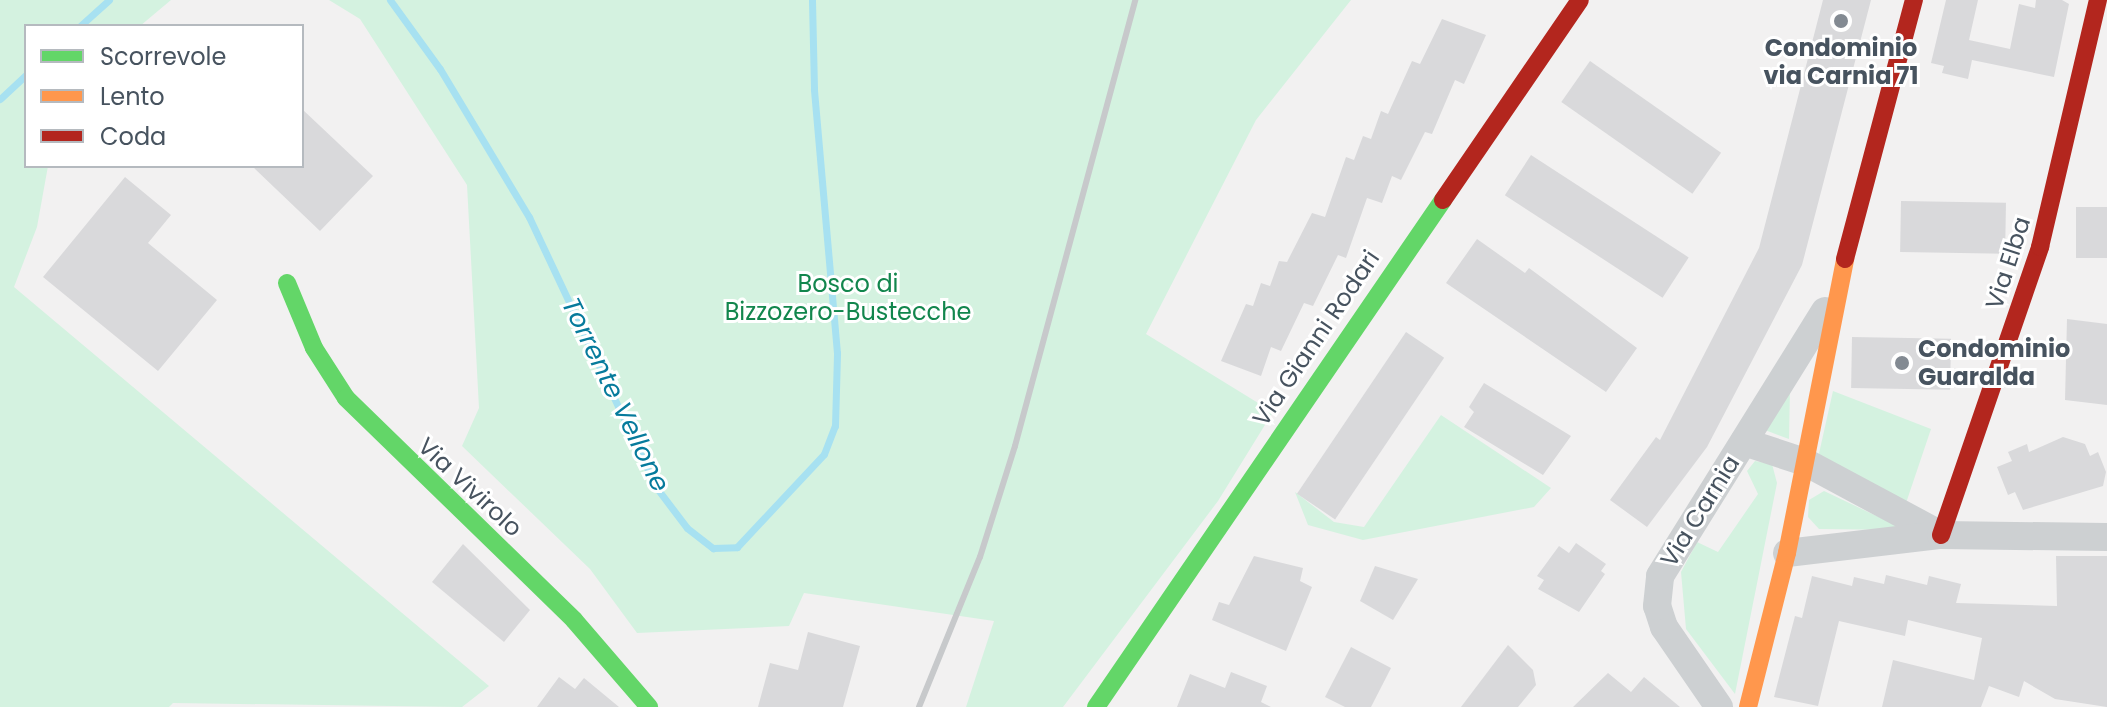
<!DOCTYPE html>
<html>
<head>
<meta charset="utf-8">
<style>
	body { margin:0 }
	#map { position:relative; width:2107px; height:707px; overflow:hidden; background:#f2f1f1; font-family:Poppins,sans-serif }
	div>[style] { position:absolute }
	.green>* { inset:0; background:#d4f2e0 }
	.stream>* { height:7px; margin:-3.5px; padding:0 3.5px; transform-origin:3.5px; border-radius:3.5px; background:#a7e1f1 }
	.building>* { inset:0; background:#d9d9db; transform-origin:0 0 }
	.street>* { height:28px; margin:-14px; padding:0 14px; transform-origin:14px; border-radius:14px; background:#cdd0d2 }
	.fast>* { height:18px; margin:-9px; padding:0 9px; transform-origin:9px; border-radius:9px; background:#63d668 }
	.slow>* { height:18px; margin:-9px; padding:0 9px; transform-origin:9px; border-radius:9px; background:#ff974d }
	.jam>* { height:18px; margin:-9px; padding:0 9px; transform-origin:9px; border-radius:9px; background:#b3261e }
	.rail>* { height:6px; margin:-3px; padding:0 3px; transform-origin:3px; border-radius:3px; background:#c7c9cb }
	.dots>* { width:22px; height:22px; translate:-50% -50%; box-sizing:border-box; border:4px solid #fff; border-radius:50% }
	span { translate:-50% -50%; white-space:nowrap; text-align:center; line-height:1.15; -webkit-text-stroke:6px #fff; paint-order:stroke }
	.poi-label { font-size:24px; color:#47535f; font-weight:700 }
	.left { translate:0 -50%; text-align:left }
	.street-label { font-size:24px; color:#47535f }
	.park-label { font-size:24px; color:#12864d }
	.water-label { font-size:26px; color:#067b9c; font-style:italic }
	.legend { position:absolute; left:24px; top:24px; width:280px; height:144px; box-sizing:border-box; background:#fff; border:2px solid #b5babf; margin:0; padding:10px 14px; list-style:none; font-size:24px; color:#47535f }
	.legend li { display:flex; align-items:center; gap:16px; height:40px }
	.legend b { width:40px; border:2px solid #b5babf }
</style>
</head>
<body>
<div id="map">
	<div class="green">
		<i style="clip-path:polygon(0 0,171px 0,140px 26px,26px 26px,26px 166px,48px 166px,37px 227px,14px 287px,489px 686px,462px 707px,173px 703px,169px 707px,0 707px)"></i>
		<i style="clip-path:polygon(329px 0,1351px 0,1256px 120px,1146px 334px,1273px 412px,1218px 501px,1063px 707px,966px 707px,994px 621px,804px 593px,789px 626px,637px 633px,590px 569px,462px 446px,479px 408px,467px 185px,360px 19px)"></i>
		<i style="clip-path:polygon(1790px 388px,1789px 439px,1765px 430px)"></i>
		<i style="clip-path:polygon(1833px 391px,1931px 429px,1906px 503px,1818px 458px)"></i>
		<i style="clip-path:polygon(1441px 415px,1551px 488px,1534px 507px,1363px 540px,1308px 525px,1295px 492px,1334px 522px,1364px 527px)"></i>
		<i style="clip-path:polygon(1755px 461px,1772px 464px,1777px 483px,1735px 694px,1686px 629px,1681px 572px,1697px 542px,1718px 552px,1758px 494px,1747px 471px)"></i>
		<i style="clip-path:polygon(1824px 491px,1906px 530px,1819px 529px,1808px 517px,1809px 500px)"></i>
	</div>
	<div class="stream">
		<i style="left:390px;top:0;width:85px;rotate:54.1deg"></i>
		<i style="left:440px;top:69px;width:173px;rotate:59deg"></i>
		<i style="left:529px;top:217px;width:298px;rotate:64.8deg"></i>
		<i style="left:656px;top:487px;width:51px;rotate:52.9deg"></i>
		<i style="left:687px;top:528px;width:33px;rotate:38deg"></i>
		<i style="left:713px;top:548px;width:24px;rotate:-2deg"></i>
		<i style="left:737px;top:547px;width:127px;rotate:-46.9deg"></i>
		<i style="left:824px;top:454px;width:30px;rotate:-69deg"></i>
		<i style="left:835px;top:426px;width:73px;rotate:-88.4deg"></i>
		<i style="left:837px;top:353px;width:265px;rotate:-95deg"></i>
		<i style="left:814px;top:89px;width:89px;rotate:-91.3deg"></i>
		<i style="left:80px;top:26px;width:39px;rotate:-42deg"></i>
		<i style="left:0;top:99px;width:35px;rotate:-43deg"></i>
	</div>
	<div class="building">
		<i style="clip-path:polygon(1823px 0,1871px 0,1802px 265px,1707px 447px,1647px 527px,1610px 500px,1656px 437px,1660px 440px,1759px 248px)"></i>
		<i style="clip-path:polygon(1946px 0,1978px 0,1969px 40px,2010px 49px,2019px 4px,2035px 8px,2036px 0,2062px 0,2069px 4px,2054px 77px,1972px 60px,1968px 79px,1942px 73px,1944px 66px,1931px 63px)"></i>
		<i style="clip-path:polygon(1442px 19px,1486px 35px,1464px 84px,1455px 80px,1432px 134px,1425px 132px,1401px 180px,1392px 176px,1382px 203px,1367px 198px,1346px 258px,1338px 255px,1313px 306px,1304px 303px,1281px 351px,1271px 347px,1261px 376px,1221px 361px,1246px 304px,1253px 306px,1261px 283px,1270px 286px,1279px 261px,1287px 262px,1312px 213px,1325px 217px,1346px 157px,1354px 160px,1363px 136px,1371px 139px,1381px 111px,1388px 114px,1412px 61px,1420px 64px)"></i>
		<i style="left:1590px;top:61px;width:160px;height:50px;rotate:35deg"></i>
		<i style="clip-path:polygon(302px 109px,373px 176px,320px 231px,252px 166px,302px 166px)"></i>
		<i style="left:1531px;top:155px;width:188px;height:48px;rotate:33deg"></i>
		<i style="clip-path:polygon(125px 177px,171px 215px,148px 243px,217px 300px,158px 371px,43px 277px)"></i>
		<i style="left:1901px;top:201px;width:105px;height:51px;rotate:1deg"></i>
		<i style="left:2076px;top:207px;width:31px;height:51px"></i>
		<i style="clip-path:polygon(1477px 239px,1525px 273px,1529px 268px,1637px 348px,1606px 392px,1446px 283px)"></i>
		<i style="clip-path:polygon(2067px 319px,2107px 324px,2107px 405px,2065px 400px)"></i>
		<i style="left:1406px;top:332px;width:46px;height:195px;rotate:34deg"></i>
		<i style="left:1852px;top:337px;width:99px;height:51px;rotate:1deg"></i>
		<i style="clip-path:polygon(1484px 383px,1571px 436px,1543px 475px,1464px 427px,1474px 412px,1469px 407px)"></i>
		<i style="clip-path:polygon(2063px 437px,2085px 444px,2090px 456px,2098px 452px,2106px 472px,2103px 486px,2023px 510px,2015px 492px,2008px 495px,1997px 467px,2012px 461px,2008px 452px,2027px 444px,2029px 452px)"></i>
		<i style="clip-path:polygon(1576px 543px,1606px 564px,1601px 571px,1605px 574px,1579px 612px,1538px 589px,1544px 580px,1537px 576px,1559px 546px,1569px 553px)"></i>
		<i style="clip-path:polygon(463px 544px,530px 610px,504px 642px,432px 582px)"></i>
		<i style="clip-path:polygon(1254px 556px,1303px 568px,1300px 581px,1312px 587px,1286px 651px,1212px 620px,1219px 602px,1229px 605px)"></i>
		<i style="clip-path:polygon(2056px 556px,2107px 556px,2107px 707px,2055px 699px,2024px 681px,2019px 697px,1989px 686px,1981px 707px,1882px 707px,1893px 660px,1974px 680px,1982px 638px,1908px 620px,1905px 636px,1839px 621px,1818px 706px,1774px 697px,1795px 616px,1802px 618px,1812px 576px,1852px 586px,1854px 577px,1884px 584px,1886px 575px,1927px 585px,1929px 576px,1961px 584px,1956px 603px,2057px 606px)"></i>
		<i style="clip-path:polygon(1375px 566px,1418px 579px,1393px 620px,1360px 601px)"></i>
		<i style="clip-path:polygon(808px 632px,860px 646px,843px 707px,758px 707px,770px 663px,798px 670px)"></i>
		<i style="clip-path:polygon(1508px 645px,1533px 670px,1536px 685px,1518px 707px,1461px 707px)"></i>
		<i style="clip-path:polygon(1351px 647px,1391px 668px,1371px 707px,1345px 707px,1325px 697px)"></i>
		<i style="clip-path:polygon(1231px 672px,1267px 686px,1261px 702px,1271px 707px,1177px 707px,1190px 674px,1225px 688px)"></i>
		<i style="clip-path:polygon(1608px 673px,1631px 692px,1644px 677px,1680px 707px,1573px 707px)"></i>
		<i style="clip-path:polygon(559px 677px,575px 689px,584px 678px,619px 707px,537px 707px)"></i>
	</div>
	<div class="street">
		<i style="left:1744px;top:442px;width:64px;rotate:18.2deg"></i>
		<i style="left:1805px;top:462px;width:154px;rotate:28.2deg"></i>
		<i style="left:1787px;top:553px;width:155px;rotate:-6.7deg"></i>
		<i style="left:1941px;top:535px;width:166px;rotate:0.7deg"></i>
		<i style="left:1719px;top:707px;width:97px;rotate:-124.5deg"></i>
		<i style="left:1664px;top:627px;width:22px;rotate:-108deg"></i>
		<i style="left:1657px;top:606px;width:30px;rotate:-84deg"></i>
		<i style="left:1660px;top:576px;width:312px;rotate:-58.1deg"></i>
	</div>
	<div class="fast">
		<i style="left:287px;top:283px;width:70px;rotate:67.4deg"></i>
		<i style="left:314px;top:348px;width:59px;rotate:57.4deg"></i>
		<i style="left:346px;top:398px;width:318px;rotate:44.2deg"></i>
		<i style="left:574px;top:620px;width:115px;rotate:49.2deg"></i>
		<i style="left:1096px;top:707px;width:614px;rotate:-55.61deg"></i>
	</div>
	<div class="slow">
		<i style="left:1748px;top:707px;width:159px;rotate:-75.8deg"></i>
		<i style="left:1787px;top:553px;width:300px;rotate:-78.8deg"></i>
	</div>
	<div class="jam">
		<i style="left:1443px;top:200px;width:242px;rotate:-55.6deg"></i>
		<i style="left:1845px;top:259px;width:268px;rotate:-75.1deg"></i>
		<i style="left:1941px;top:535px;width:305px;rotate:-71deg"></i>
		<i style="left:2040px;top:247px;width:254px;rotate:-76.8deg"></i>
	</div>
	<div class="rail">
		<i style="left:919px;top:707px;width:162px;rotate:-67.9deg"></i>
		<i style="left:980px;top:557px;width:116px;rotate:-72.5deg"></i>
		<i style="left:1015px;top:446px;width:462px;rotate:-74.9deg"></i>
	</div>
	<div class="dots">
		<i style="left:1841px;top:21px;background:#838a92"></i>
		<i style="left:1902px;top:363px;background:#838a92"></i>
	</div>
	<div class="poi-label">
		<span style="left:1841px;top:62px">Condominio<br>via Carnia 71</span>
		<span class="left" style="left:1918px;top:363px">Condominio<br>Guaralda</span>
	</div>
	<div class="street-label">
		<span style="left:2008px;top:263px;rotate:-72deg">Via Elba</span>
		<span style="left:1316px;top:338px;rotate:-56deg">Via Gianni Rodari</span>
		<span style="left:470px;top:487px;rotate:43deg">Via Vivirolo</span>
		<span style="left:1700px;top:511px;rotate:-58deg">Via Carnia</span>
	</div>
	<div class="park-label">
		<span style="left:848px;top:298px">Bosco di<br>Bizzozero-Bustecche</span>
	</div>
	<div class="water-label">
		<span style="left:615px;top:395px;rotate:64deg">Torrente Vellone</span>
	</div>
	<ul class="legend">
	<li><b style="height:10px;background:#63d668"></b>Scorrevole</li>
	<li><b style="height:10px;background:#ff974d"></b>Lento</li>
	<li><b style="height:10px;background:#b3261e"></b>Coda</li>
	</ul>
</div>
</body>
</html>
